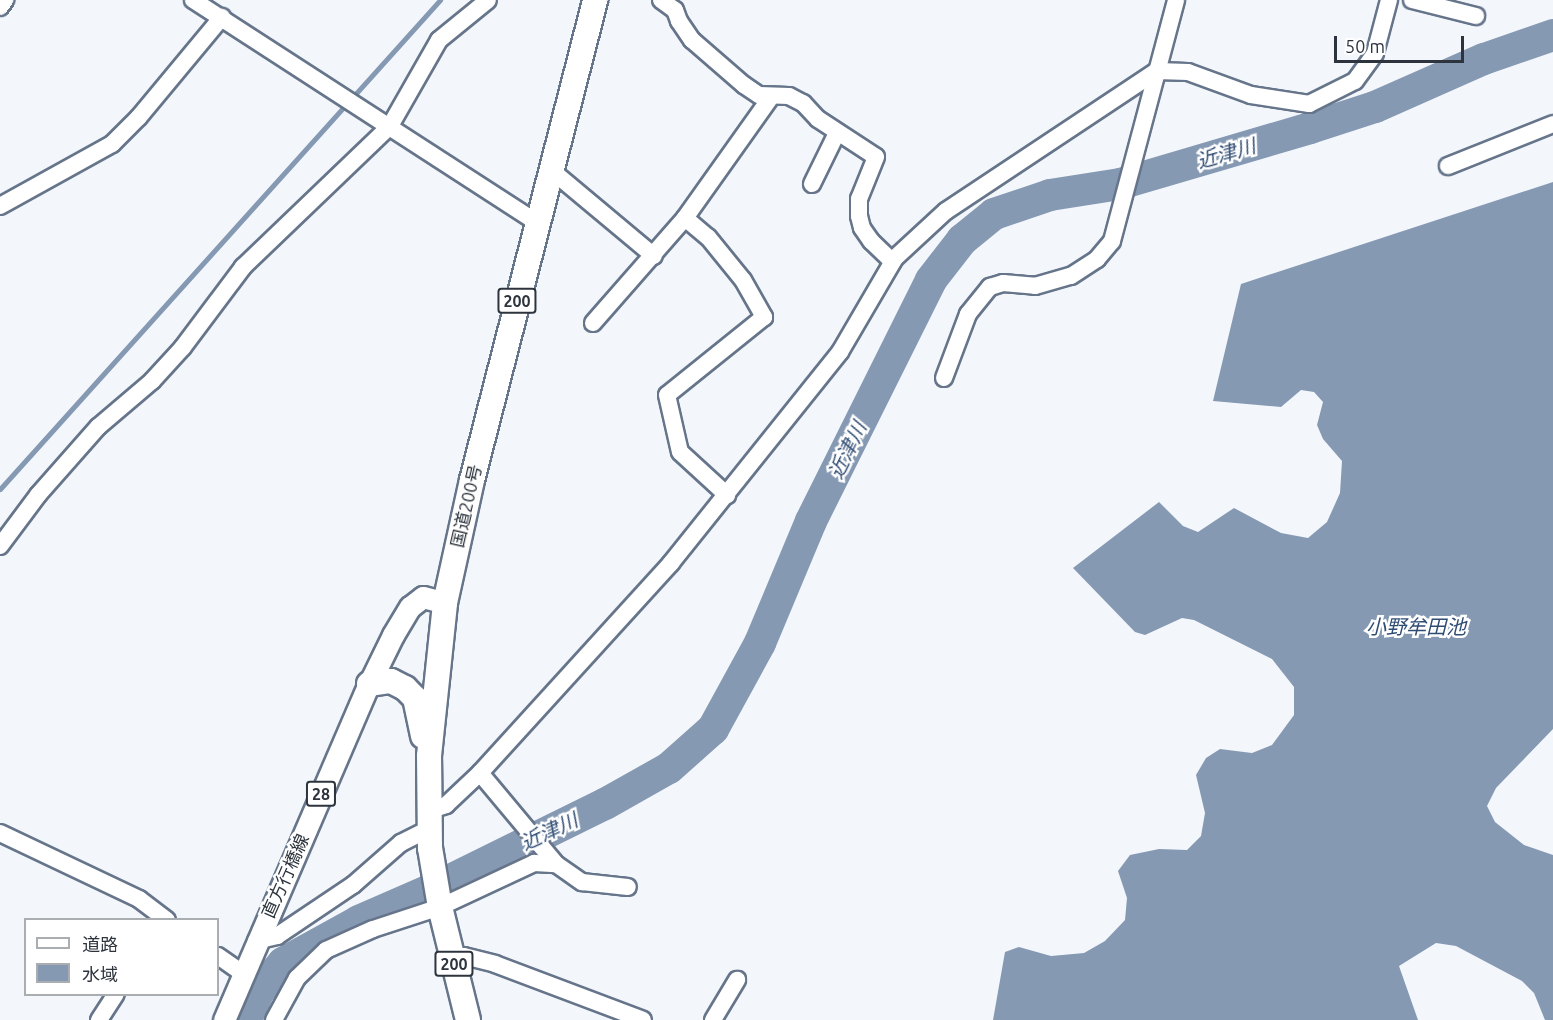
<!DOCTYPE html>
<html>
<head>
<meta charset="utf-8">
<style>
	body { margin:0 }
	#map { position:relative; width:1553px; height:1020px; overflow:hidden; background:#f3f7fc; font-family:Ubuntu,"Noto Sans JP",sans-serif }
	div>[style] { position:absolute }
	.water>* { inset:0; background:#8699b3 }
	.stream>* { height:5px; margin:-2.5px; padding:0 2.5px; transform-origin:2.5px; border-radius:2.5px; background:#8699b3 }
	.river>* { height:32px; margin:-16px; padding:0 16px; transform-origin:16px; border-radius:16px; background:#8699b3 }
	.roads { filter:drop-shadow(2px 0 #66758a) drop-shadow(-2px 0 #66758a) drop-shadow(0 2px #66758a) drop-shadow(0 -2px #66758a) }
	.minor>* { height:16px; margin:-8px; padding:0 8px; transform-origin:8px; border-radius:8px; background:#fff }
	.major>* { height:21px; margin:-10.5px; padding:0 10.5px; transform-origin:10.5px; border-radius:10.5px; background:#fff }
	.highway>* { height:24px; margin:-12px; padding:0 12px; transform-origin:12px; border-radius:12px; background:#fff }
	span { translate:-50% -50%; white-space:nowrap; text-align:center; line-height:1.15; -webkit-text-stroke:5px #fff; paint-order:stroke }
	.shield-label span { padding:2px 4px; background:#fff; border:2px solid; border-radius:4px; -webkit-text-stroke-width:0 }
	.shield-label { font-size:16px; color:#2d343d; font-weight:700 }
	.street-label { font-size:18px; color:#2d343d }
	.water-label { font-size:20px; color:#2f4c73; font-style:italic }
	.legend { position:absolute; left:24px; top:918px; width:195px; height:78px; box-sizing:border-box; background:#fff; border:2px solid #abaeb1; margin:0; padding:8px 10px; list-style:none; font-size:18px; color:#2d343d }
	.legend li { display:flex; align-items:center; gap:12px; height:30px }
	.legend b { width:30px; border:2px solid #abaeb1 }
	.scale { position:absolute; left:1334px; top:36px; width:130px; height:27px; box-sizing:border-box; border:3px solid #2d343d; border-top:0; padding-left:8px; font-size:18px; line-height:21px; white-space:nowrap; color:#2d343d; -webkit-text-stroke:4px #fff; paint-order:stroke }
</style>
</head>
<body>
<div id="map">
	<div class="water">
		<i style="clip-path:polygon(1553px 182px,1553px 729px,1496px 788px,1487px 806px,1495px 822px,1524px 845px,1553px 855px,1553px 1020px,1545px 1020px,1534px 993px,1522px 981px,1456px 946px,1436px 943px,1399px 966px,1418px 1020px,993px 1020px,1005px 952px,1019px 947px,1051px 956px,1084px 953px,1105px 941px,1125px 920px,1127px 898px,1118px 871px,1130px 855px,1159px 849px,1187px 850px,1201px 836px,1205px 813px,1196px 775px,1206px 758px,1220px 749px,1252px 753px,1272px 745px,1294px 715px,1294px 687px,1272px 659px,1194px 620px,1182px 618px,1145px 635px,1135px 632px,1073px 568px,1159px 502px,1183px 526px,1198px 532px,1234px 508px,1281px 533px,1308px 538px,1327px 522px,1340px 493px,1342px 461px,1323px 439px,1317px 425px,1323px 402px,1314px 392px,1301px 390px,1281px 407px,1213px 401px,1241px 284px)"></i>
	</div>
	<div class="stream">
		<i style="left:0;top:489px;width:658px;rotate:-48.02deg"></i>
	</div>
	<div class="river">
		<i style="left:246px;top:1020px;width:32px;rotate:-66deg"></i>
		<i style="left:259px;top:991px;width:37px;rotate:-49deg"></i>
		<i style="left:283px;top:963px;width:87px;rotate:-28.9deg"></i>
		<i style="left:359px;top:921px;width:82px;rotate:-23.7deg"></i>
		<i style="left:434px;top:888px;width:191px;rotate:-26.2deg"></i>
		<i style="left:605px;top:804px;width:73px;rotate:-29.4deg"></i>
		<i style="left:669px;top:768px;width:59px;rotate:-41.6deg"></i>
		<i style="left:713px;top:729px;width:98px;rotate:-61.3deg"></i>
		<i style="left:760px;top:643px;width:132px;rotate:-67.3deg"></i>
		<i style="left:811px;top:521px;width:269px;rotate:-63.5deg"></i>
		<i style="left:931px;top:280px;width:51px;rotate:-52.2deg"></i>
		<i style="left:962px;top:240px;width:41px;rotate:-39.1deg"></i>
		<i style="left:994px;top:214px;width:59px;rotate:-18.7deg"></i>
		<i style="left:1050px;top:195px;width:71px;rotate:-8.9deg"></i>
		<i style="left:1120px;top:184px;width:198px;rotate:-16.4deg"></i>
		<i style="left:1310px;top:128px;width:68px;rotate:-17.9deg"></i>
		<i style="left:1375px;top:107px;width:119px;rotate:-23.8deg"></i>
		<i style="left:1484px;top:59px;width:73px;rotate:-19.2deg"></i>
	</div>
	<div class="roads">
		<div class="minor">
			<i style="left:193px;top:0;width:409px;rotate:32.9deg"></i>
			<i style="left:661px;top:0;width:17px;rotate:36deg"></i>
			<i style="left:675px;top:10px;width:12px;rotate:70deg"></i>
			<i style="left:679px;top:21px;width:23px;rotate:56deg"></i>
			<i style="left:692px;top:40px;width:69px;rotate:40.9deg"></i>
			<i style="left:744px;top:85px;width:18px;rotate:34deg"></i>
			<i style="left:759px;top:95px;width:30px;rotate:2deg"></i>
			<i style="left:789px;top:96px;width:16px;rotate:27deg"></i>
			<i style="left:803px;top:103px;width:22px;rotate:47deg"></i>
			<i style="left:818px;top:119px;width:69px;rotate:33.2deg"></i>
			<i style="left:876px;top:157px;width:45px;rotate:112deg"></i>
			<i style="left:859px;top:199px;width:17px;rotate:90deg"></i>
			<i style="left:859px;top:216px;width:12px;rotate:76deg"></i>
			<i style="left:862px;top:228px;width:16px;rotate:55deg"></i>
			<i style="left:871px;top:241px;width:30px;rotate:44deg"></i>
			<i style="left:1412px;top:0;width:66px;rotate:14deg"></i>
			<i style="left:0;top:7px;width:9px;rotate:-54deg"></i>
			<i style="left:1448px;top:166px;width:113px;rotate:-21.8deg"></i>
			<i style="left:551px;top:170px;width:134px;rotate:39.9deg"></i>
			<i style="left:812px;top:184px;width:57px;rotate:-63.9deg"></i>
			<i style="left:0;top:206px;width:128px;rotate:-29deg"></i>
			<i style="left:112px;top:144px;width:38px;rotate:-45deg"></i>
			<i style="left:139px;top:117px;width:130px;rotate:-50.3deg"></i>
			<i style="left:685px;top:218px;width:148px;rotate:-54.6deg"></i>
			<i style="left:593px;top:323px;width:140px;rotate:-48.8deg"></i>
			<i style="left:685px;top:218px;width:30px;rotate:40deg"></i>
			<i style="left:708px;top:237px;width:55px;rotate:50.9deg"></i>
			<i style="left:743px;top:280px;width:43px;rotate:60.4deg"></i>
			<i style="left:764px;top:317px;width:124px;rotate:141.2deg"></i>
			<i style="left:667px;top:395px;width:58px;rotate:77.2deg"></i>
			<i style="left:680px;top:452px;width:64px;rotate:42.5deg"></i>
			<i style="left:944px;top:378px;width:68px;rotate:-69.4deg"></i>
			<i style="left:968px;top:314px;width:35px;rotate:-51deg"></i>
			<i style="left:990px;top:287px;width:14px;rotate:-17deg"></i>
			<i style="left:1003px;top:283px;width:32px;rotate:5deg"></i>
			<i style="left:1035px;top:286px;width:37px;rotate:-16deg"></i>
			<i style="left:1071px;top:276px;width:31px;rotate:-33deg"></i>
			<i style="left:1097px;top:259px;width:23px;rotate:-50deg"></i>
			<i style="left:1112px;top:241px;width:249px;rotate:-75.1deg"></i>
			<i style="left:0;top:546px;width:64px;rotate:-53.3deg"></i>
			<i style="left:38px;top:495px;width:91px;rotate:-48.6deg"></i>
			<i style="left:98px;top:427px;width:71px;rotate:-40.4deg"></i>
			<i style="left:152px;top:381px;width:46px;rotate:-47.6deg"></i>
			<i style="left:183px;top:347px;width:100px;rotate:-53.1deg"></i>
			<i style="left:243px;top:267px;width:204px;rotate:-43.8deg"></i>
			<i style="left:390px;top:126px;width:99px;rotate:-60.3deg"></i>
			<i style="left:439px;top:40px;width:63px;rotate:-39.2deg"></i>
			<i style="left:480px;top:773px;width:119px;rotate:50.1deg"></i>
			<i style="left:430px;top:810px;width:17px;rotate:-17deg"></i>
			<i style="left:446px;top:805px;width:47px;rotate:-43.3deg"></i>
			<i style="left:480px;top:773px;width:284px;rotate:-47.7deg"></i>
			<i style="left:671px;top:563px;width:270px;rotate:-51.3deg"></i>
			<i style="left:840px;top:352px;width:109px;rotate:-59.7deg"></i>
			<i style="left:895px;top:258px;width:69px;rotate:-42.7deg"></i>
			<i style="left:946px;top:211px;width:253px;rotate:-33.6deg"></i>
			<i style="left:1157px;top:71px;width:31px;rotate:2deg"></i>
			<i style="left:1188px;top:72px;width:67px;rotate:20.1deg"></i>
			<i style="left:1251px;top:95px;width:59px;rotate:8.8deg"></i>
			<i style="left:1309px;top:104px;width:51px;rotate:-26.6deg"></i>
			<i style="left:1355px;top:81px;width:34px;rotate:-54deg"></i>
			<i style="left:1375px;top:53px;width:55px;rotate:-75.2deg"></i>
			<i style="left:0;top:833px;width:154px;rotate:25.4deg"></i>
			<i style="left:139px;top:899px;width:35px;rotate:37deg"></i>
			<i style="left:256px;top:941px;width:22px;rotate:-13deg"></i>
			<i style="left:277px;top:936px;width:92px;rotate:-33.9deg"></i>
			<i style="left:353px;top:885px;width:64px;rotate:-41.2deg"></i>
			<i style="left:401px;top:843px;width:33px;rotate:-27deg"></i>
			<i style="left:218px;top:956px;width:29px;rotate:35deg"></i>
			<i style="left:453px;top:961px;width:12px;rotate:-24deg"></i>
			<i style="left:464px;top:956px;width:32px;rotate:14deg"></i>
			<i style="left:495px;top:964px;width:158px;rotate:20.7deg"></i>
			<i style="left:99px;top:1020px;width:31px;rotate:-57deg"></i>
			<i style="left:274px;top:1020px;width:48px;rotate:-61.3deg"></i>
			<i style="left:297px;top:978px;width:40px;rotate:-44deg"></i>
			<i style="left:326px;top:950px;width:51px;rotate:-24.1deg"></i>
			<i style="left:373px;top:929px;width:71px;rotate:-18.2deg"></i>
			<i style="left:440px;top:907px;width:104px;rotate:-25.1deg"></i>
			<i style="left:534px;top:863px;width:22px;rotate:3deg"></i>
			<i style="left:556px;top:864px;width:32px;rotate:35deg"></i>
			<i style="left:582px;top:882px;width:46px;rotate:6.2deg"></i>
			<i style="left:713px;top:1020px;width:47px;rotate:-59deg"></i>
		</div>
		<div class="major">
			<i style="left:224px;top:1020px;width:366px;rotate:-66.7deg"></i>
			<i style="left:369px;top:684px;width:55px;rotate:-63.9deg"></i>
			<i style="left:393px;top:635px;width:33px;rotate:-59deg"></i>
			<i style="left:410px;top:607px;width:16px;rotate:-38deg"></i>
			<i style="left:423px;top:597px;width:23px;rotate:15deg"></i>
		</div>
		<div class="highway">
			<i style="left:369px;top:684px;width:22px;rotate:-8deg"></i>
			<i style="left:391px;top:681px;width:16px;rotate:27deg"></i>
			<i style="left:405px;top:688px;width:14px;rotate:45deg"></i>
			<i style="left:415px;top:698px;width:39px;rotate:78deg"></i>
			<i style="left:468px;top:1020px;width:116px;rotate:-103.9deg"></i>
			<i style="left:440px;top:907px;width:60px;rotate:-99.6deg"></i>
			<i style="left:430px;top:848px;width:92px;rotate:-90.6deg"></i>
			<i style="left:429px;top:756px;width:154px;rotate:-84deg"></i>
			<i style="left:445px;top:603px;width:126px;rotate:-77.6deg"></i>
			<i style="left:472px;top:480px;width:496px;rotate:-75.6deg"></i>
		</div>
	</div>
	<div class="shield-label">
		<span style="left:517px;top:301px">200</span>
		<span style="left:321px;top:794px">28</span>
		<span style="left:454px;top:964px">200</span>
	</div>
	<div class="street-label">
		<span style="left:466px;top:506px;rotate:-77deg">国道200号</span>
		<span style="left:285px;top:876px;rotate:-66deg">直方行橋線</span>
	</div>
	<div class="water-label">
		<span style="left:1226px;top:153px;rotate:-16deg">近津川</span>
		<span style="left:847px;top:450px;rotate:-64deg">近津川</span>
		<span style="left:1416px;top:626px">小野牟田池</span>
		<span style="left:549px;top:831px;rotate:-25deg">近津川</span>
	</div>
	<ul class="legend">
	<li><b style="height:8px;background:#fff"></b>道路</li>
	<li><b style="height:16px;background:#8699b3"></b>水域</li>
	</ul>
	<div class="scale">50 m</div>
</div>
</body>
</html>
